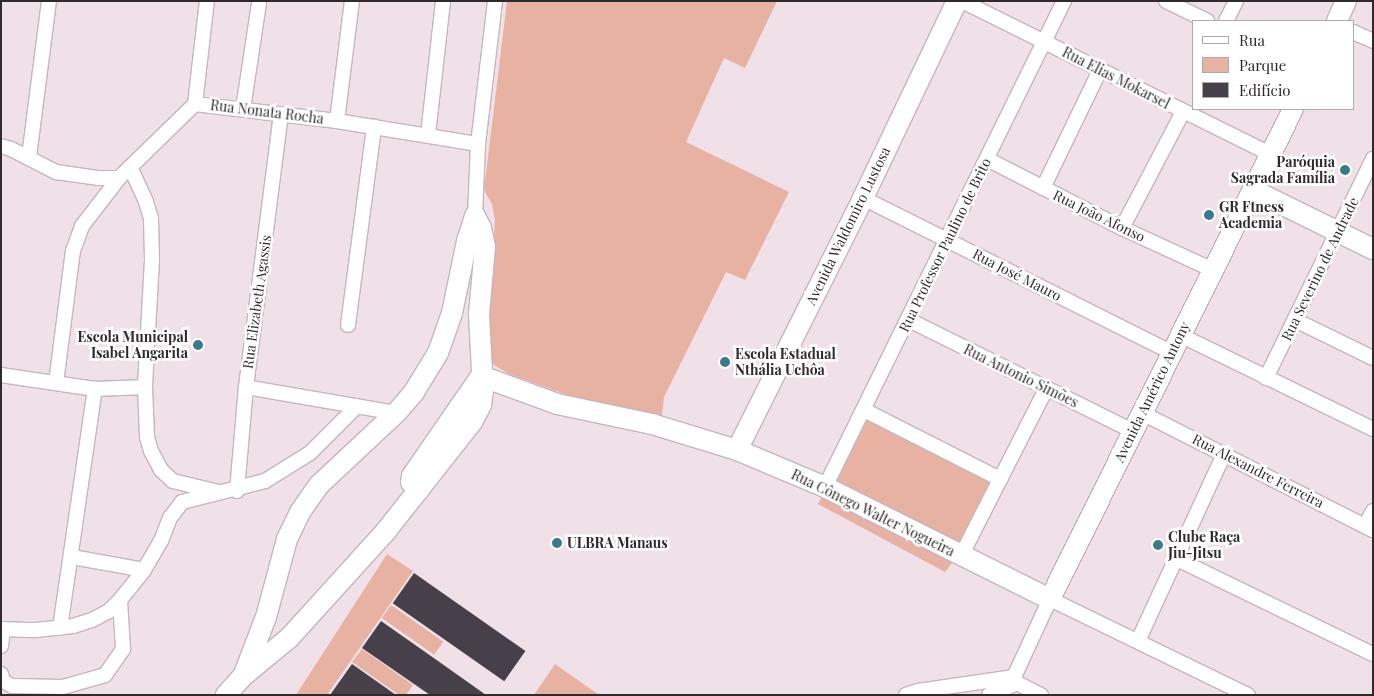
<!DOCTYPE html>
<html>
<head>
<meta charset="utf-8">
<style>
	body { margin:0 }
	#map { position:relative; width:1374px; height:696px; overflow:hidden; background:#f0e1e9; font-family:"Playfair Display",serif }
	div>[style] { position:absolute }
	.green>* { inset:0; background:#e8b2a3; transform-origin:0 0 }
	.building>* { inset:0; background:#473f49; transform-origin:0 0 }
	.roads { filter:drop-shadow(1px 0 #c4b6bd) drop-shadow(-1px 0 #c4b6bd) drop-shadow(0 1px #c4b6bd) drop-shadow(0 -1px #c4b6bd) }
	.street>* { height:14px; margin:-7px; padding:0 7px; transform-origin:7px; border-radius:7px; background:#fff }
	.secondary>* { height:20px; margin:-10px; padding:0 10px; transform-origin:10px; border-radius:10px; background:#fff }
	.dots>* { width:14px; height:14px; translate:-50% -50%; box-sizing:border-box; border:2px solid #fff; border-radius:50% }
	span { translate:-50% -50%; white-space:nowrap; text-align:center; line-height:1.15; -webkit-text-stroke:5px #fff; paint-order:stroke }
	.street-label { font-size:14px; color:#302a2d }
	.poi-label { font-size:14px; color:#302a2d; font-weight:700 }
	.right { translate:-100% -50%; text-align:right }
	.left { translate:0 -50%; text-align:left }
	.frame { position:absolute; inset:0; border:2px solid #302a2d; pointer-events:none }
	.legend { position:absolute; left:1192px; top:20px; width:162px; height:90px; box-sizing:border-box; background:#fff; border:1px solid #acaaab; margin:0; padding:6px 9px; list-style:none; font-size:15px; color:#302a2d }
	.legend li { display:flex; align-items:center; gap:10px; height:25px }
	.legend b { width:25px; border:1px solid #acaaab }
</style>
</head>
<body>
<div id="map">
	<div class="green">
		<i style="clip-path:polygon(507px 1px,777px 1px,745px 68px,724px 58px,686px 142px,789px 192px,745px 280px,726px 272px,664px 397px,662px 416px,581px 400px,509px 374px,494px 365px,488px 355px,495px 220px,492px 204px,484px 190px)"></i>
		<i style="clip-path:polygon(865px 414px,996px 481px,956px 558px,945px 572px,818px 504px)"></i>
		<i style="clip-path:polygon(387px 554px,413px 571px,327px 695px,296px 695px)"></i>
		<i style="left:391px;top:605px;width:64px;height:16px;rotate:35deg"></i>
		<i style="clip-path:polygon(362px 649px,413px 685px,406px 695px,399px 695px,352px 662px)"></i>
		<i style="clip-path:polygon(555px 664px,599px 695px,534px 695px)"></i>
	</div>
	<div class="building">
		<i style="left:414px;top:573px;width:136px;height:37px;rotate:35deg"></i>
		<i style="clip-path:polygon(381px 621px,438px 661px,486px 695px,430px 695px,362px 648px)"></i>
		<i style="clip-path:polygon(352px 664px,396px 695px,330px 695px)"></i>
	</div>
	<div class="roads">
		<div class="street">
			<i style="left:962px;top:1px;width:344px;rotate:26.4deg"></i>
			<i style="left:1166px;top:1px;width:46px;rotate:26deg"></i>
			<i style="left:1226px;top:21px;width:22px;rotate:-63deg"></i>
			<i style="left:1353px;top:32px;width:22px;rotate:24deg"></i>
			<i style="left:195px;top:104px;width:143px;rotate:6.8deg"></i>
			<i style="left:337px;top:121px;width:143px;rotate:9.3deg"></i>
			<i style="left:195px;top:104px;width:104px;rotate:-83.4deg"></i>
			<i style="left:243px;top:109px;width:107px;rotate:-81.4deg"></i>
			<i style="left:337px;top:121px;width:121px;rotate:-82.9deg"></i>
			<i style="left:428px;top:135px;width:135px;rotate:-83.6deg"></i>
			<i style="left:1px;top:146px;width:10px;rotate:17deg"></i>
			<i style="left:11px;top:149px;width:51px;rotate:27.1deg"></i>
			<i style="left:56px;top:172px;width:42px;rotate:8.1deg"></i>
			<i style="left:98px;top:178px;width:21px"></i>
			<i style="left:119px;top:178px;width:106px;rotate:-44.2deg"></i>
			<i style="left:29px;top:157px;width:157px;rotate:-82.7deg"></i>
			<i style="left:987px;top:159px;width:152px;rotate:27.1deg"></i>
			<i style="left:1122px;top:228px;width:100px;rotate:24.8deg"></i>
			<i style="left:130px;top:167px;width:38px;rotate:65deg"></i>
			<i style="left:146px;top:202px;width:17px;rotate:73deg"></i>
			<i style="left:151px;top:218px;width:42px;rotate:88.6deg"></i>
			<i style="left:152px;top:260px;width:127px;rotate:93.2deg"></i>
			<i style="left:145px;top:387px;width:50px;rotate:87.7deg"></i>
			<i style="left:147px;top:437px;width:15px;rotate:74deg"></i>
			<i style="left:151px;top:451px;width:21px;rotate:62deg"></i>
			<i style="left:161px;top:470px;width:16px;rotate:43deg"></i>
			<i style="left:173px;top:481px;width:46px;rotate:13.7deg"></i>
			<i style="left:1043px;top:188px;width:131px;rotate:-64.2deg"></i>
			<i style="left:863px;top:198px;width:344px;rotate:26.6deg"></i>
			<i style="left:475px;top:216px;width:72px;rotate:-87.6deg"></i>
			<i style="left:478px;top:144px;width:144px;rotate:-83.2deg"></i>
			<i style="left:1122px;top:228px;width:131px;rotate:-62.3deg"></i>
			<i style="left:909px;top:320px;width:250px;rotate:26.4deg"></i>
			<i style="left:1295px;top:320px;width:87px;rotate:26deg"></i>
			<i style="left:348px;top:325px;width:200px;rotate:-82.5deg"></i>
			<i style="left:1180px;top:335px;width:215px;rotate:26deg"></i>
			<i style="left:1px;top:375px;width:95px;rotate:8.5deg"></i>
			<i style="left:95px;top:389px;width:50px;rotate:-2.3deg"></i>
			<i style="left:1266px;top:378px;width:244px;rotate:-64deg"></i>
			<i style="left:56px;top:383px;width:133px;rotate:-82.7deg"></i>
			<i style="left:73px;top:251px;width:27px;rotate:-70deg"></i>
			<i style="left:82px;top:226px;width:61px;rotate:-52.4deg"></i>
			<i style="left:246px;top:387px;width:152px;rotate:9.8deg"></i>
			<i style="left:864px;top:410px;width:153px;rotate:26.9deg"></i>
			<i style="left:1142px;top:413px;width:259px;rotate:26.9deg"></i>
			<i style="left:825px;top:487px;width:542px;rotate:-63.81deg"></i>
			<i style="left:237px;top:491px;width:104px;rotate:-85.1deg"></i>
			<i style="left:246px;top:387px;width:274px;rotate:-82.7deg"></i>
			<i style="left:1365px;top:526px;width:17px;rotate:-62deg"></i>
			<i style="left:961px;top:556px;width:187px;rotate:-63deg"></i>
			<i style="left:72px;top:557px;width:73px;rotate:10.2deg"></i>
			<i style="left:1177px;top:559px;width:218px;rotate:25.9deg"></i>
			<i style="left:60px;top:628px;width:242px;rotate:-81.7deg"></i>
			<i style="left:1px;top:629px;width:35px;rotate:2deg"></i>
			<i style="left:36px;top:630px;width:37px;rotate:-6deg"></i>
			<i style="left:73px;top:626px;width:20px;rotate:-18deg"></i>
			<i style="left:92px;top:620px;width:19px;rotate:-28deg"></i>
			<i style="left:109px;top:611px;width:16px;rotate:-45deg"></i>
			<i style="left:120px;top:600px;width:38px;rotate:-51deg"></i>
			<i style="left:144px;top:570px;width:34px;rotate:-60deg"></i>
			<i style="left:161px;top:541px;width:25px;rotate:-69deg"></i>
			<i style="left:170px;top:518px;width:20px;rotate:-53deg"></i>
			<i style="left:182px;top:502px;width:86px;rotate:-14.2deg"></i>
			<i style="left:265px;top:481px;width:53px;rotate:-31.9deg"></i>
			<i style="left:310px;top:453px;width:66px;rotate:-45deg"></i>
			<i style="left:1138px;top:641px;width:206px;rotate:-65.3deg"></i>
			<i style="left:1px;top:646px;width:17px;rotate:-83deg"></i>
			<i style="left:1px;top:674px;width:7px;rotate:74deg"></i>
			<i style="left:3px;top:681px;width:10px;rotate:29deg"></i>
			<i style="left:12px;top:686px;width:51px;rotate:1.1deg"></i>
			<i style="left:63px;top:687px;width:44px;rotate:-15.9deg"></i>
			<i style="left:105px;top:675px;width:32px;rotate:-55deg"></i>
			<i style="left:123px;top:649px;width:49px;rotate:-93.5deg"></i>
			<i style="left:1014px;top:677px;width:86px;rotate:-65.2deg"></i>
			<i style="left:1050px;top:599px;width:220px;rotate:25.9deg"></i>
			<i style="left:1014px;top:677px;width:7px;rotate:63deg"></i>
			<i style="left:1017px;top:683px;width:27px;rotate:27deg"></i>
			<i style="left:906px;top:695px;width:13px;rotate:-18deg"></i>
			<i style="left:918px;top:691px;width:97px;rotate:-8.3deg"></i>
			<i style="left:989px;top:695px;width:30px;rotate:-23deg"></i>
		</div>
		<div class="secondary">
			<i style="left:1337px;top:21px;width:22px;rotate:-66deg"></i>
			<i style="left:1253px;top:190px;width:134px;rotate:26.2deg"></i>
			<i style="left:737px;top:450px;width:282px;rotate:-63.4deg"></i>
			<i style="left:863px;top:198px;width:218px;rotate:-64.5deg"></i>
			<i style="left:419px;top:490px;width:11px;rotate:-135deg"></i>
			<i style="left:411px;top:482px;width:6px;rotate:-81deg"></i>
			<i style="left:412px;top:476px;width:121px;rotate:-55.4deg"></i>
			<i style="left:481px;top:376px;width:81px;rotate:20.2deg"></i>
			<i style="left:557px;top:404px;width:97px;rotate:11.9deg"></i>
			<i style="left:652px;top:424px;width:89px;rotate:17deg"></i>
			<i style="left:737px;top:450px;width:95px;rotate:22.8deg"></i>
			<i style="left:825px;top:487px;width:251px;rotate:26.5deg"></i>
			<i style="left:1050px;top:599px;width:547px;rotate:-63.62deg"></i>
			<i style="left:244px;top:674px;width:61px;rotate:-68.9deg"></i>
			<i style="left:266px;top:617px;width:81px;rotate:-74.9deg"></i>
			<i style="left:287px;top:539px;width:30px;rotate:-64deg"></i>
			<i style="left:300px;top:512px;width:33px;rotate:-55deg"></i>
			<i style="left:319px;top:485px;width:105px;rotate:-43.1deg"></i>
			<i style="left:396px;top:413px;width:28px;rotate:-49deg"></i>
			<i style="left:414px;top:392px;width:46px;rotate:-58.4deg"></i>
			<i style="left:438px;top:353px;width:42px;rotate:-70.7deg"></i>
			<i style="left:452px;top:313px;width:74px;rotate:-78.2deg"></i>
			<i style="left:467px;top:241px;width:26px;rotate:-72deg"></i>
			<i style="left:226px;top:695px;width:25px;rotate:-48deg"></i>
			<i style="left:243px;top:676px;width:60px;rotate:-39.6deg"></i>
			<i style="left:289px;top:638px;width:144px;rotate:-47.8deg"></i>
			<i style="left:386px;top:531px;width:139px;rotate:-51.7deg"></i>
			<i style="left:472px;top:422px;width:19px;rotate:-62deg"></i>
			<i style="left:481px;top:405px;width:14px;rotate:-82deg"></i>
			<i style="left:483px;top:391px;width:77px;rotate:-93deg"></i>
			<i style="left:479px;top:314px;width:67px;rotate:-84.9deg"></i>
			<i style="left:485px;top:247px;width:19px;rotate:-102deg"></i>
			<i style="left:481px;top:228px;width:13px;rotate:-117deg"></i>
		</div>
	</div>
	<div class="dots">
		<i style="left:1345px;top:170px;background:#387b8c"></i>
		<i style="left:1209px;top:215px;background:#387b8c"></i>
		<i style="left:198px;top:345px;background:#387b8c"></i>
		<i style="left:725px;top:362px;background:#387b8c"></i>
		<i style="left:557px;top:543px;background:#387b8c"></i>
		<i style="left:1158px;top:545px;background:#387b8c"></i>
	</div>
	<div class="street-label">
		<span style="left:1116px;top:78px;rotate:27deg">Rua Elias Mokarsel</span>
		<span style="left:267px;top:112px;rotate:7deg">Rua Nonata Rocha</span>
		<span style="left:1099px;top:216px;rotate:26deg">Rua João Afonso</span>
		<span style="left:848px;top:226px;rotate:-64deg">Avenida Waldomiro Lustosa</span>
		<span style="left:945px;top:245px;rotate:-64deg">Rua Professor Paulino de Brito</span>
		<span style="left:1320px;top:269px;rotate:-64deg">Rua Severino de Andrade</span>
		<span style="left:1017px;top:275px;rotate:27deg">Rua José Mauro</span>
		<span style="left:257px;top:302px;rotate:-82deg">Rua Elizabeth Agassis</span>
		<span style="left:1021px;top:376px;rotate:26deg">Rua Antonio Simões</span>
		<span style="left:1152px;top:392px;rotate:-64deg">Avenida Américo Antony</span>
		<span style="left:1258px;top:471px;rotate:27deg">Rua Alexandre Ferreira</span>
		<span style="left:873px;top:513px;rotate:26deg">Rua Cônego Walter Nogueira</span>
	</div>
	<div class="poi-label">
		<span class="right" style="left:1335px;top:170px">Paróquia<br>Sagrada Família</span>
		<span class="left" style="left:1219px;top:215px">GR Ftness<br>Academia</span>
		<span class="right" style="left:188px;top:345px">Escola Municipal<br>Isabel Angarita</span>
		<span class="left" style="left:735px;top:362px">Escola Estadual<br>Nthália Uchôa</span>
		<span class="left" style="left:1168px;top:545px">Clube Raça<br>Jiu-Jitsu</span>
		<span class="left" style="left:567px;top:543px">ULBRA Manaus</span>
	</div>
	<div class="frame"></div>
	<ul class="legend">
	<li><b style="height:6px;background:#fff"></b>Rua</li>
	<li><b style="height:14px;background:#e8b2a3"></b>Parque</li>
	<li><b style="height:14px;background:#473f49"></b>Edifício</li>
	</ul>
</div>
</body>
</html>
